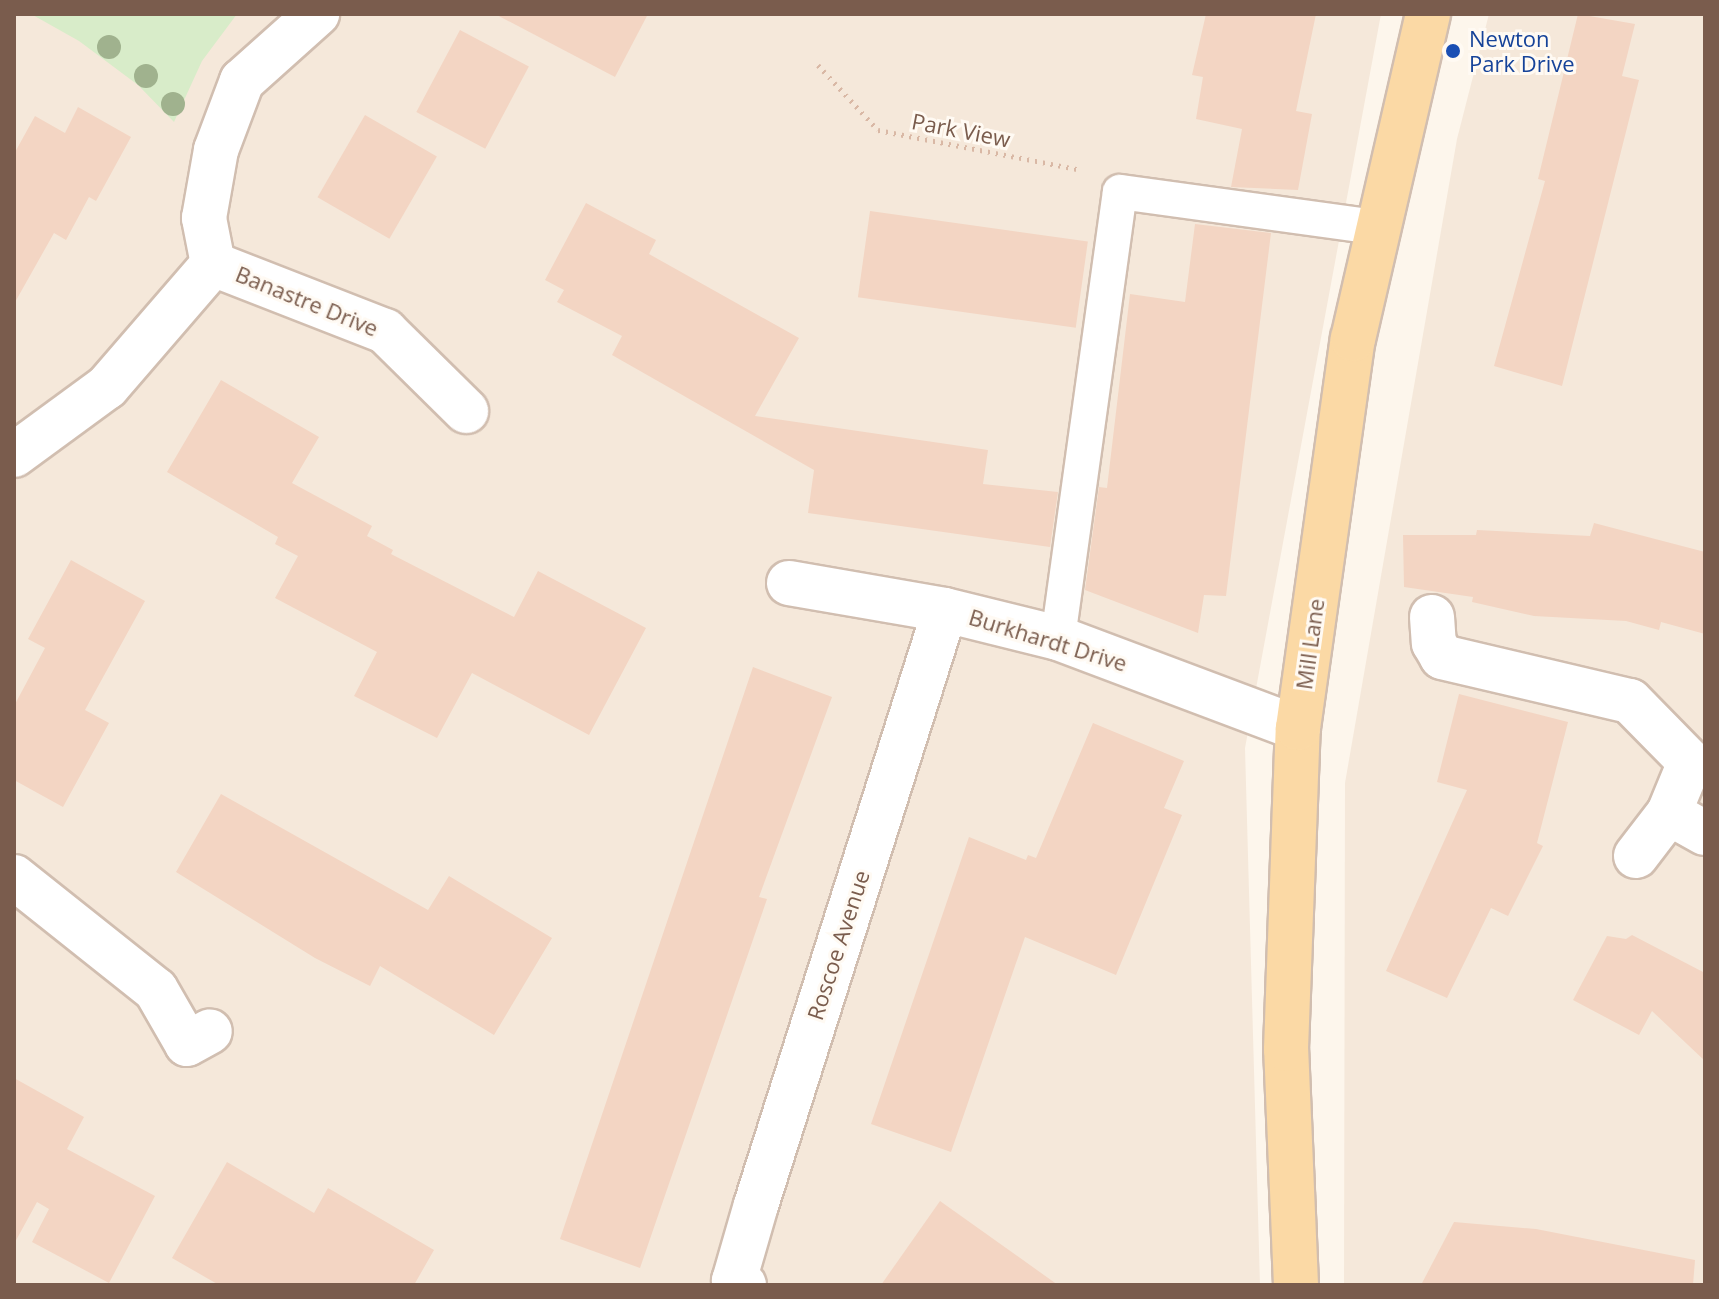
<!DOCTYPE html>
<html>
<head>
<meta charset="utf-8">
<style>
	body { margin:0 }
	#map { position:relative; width:1719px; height:1299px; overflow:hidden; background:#fdf6ec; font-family:"Open Sans",sans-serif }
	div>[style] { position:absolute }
	.residential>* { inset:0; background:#f5e8da }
	.green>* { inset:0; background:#d8ecc9 }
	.building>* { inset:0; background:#f3d5c3; transform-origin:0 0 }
	.path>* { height:5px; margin-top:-2.5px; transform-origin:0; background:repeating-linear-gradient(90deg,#d9b8a5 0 2px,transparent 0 8px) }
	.roads { filter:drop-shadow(2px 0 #d1beb0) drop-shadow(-2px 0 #d1beb0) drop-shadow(0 2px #d1beb0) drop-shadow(0 -2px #d1beb0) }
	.service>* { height:34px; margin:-17px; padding:0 17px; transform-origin:17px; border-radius:17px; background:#fff }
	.minor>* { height:44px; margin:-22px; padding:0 22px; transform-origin:22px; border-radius:22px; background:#fff }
	.primary>* { height:44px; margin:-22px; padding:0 22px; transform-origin:22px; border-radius:22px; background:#fbd9a5 }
	.trees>* { width:24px; height:24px; margin:-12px; border-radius:50%; background:#a0b28e }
	.dots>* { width:22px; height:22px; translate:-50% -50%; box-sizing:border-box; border:4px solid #fffaf3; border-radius:50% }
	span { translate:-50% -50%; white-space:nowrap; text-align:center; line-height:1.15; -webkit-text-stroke:6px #fffaf3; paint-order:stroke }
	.transit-label { font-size:22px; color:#164399 }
	.left { translate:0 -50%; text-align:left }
	.street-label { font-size:22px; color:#7a5c4d }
	.frame { position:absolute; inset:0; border:16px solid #7a5c4d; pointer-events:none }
</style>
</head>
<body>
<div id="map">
	<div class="residential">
		<i style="clip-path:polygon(14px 14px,1381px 14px,1245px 748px,1260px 1285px,14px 1285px)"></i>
		<i style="clip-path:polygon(1489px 14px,1705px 14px,1705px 1285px,1344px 1285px,1345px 783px,1457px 139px)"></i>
	</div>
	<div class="green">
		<i style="clip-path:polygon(31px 14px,237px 14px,202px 61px,174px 122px,138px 85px,79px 41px)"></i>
	</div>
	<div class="building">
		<i style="clip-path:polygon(495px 14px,648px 14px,615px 77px)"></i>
		<i style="clip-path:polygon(1206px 14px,1316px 14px,1296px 111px,1312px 114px,1298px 190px,1231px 187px,1242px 129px,1196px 119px,1203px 77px,1192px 75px)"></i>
		<i style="clip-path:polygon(1578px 14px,1635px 24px,1622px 76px,1639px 80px,1562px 386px,1494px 366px,1545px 181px,1538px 179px)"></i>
		<i style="left:460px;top:30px;width:78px;height:93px;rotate:28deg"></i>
		<i style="clip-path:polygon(78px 107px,131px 137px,96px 201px,89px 197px,66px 240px,54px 233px,14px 304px,14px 154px,35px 116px,65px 133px)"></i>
		<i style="left:365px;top:115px;width:83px;height:95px;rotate:30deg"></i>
		<i style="clip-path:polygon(586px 203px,656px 240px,649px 254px,799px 338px,755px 416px,988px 450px,983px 484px,1058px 492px,1050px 547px,808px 513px,814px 470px,612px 355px,622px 336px,557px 302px,564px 290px,545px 280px)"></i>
		<i style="left:870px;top:211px;width:220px;height:87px;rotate:8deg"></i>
		<i style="clip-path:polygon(1195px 224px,1271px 233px,1226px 596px,1204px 595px,1198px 633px,1085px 590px,1099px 487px,1107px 488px,1130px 294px,1185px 302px)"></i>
		<i style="clip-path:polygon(221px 380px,319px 437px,292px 483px,372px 526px,367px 536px,393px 550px,391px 554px,514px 617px,538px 571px,646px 628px,589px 735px,472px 673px,437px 738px,354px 696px,377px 652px,275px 598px,298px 556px,275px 544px,278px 537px,167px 472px)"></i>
		<i style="clip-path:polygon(1594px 523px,1705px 552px,1705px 634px,1661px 622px,1659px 630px,1626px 621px,1534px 616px,1472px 602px,1473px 597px,1404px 587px,1403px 535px,1476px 535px,1477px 530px,1590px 536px)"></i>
		<i style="clip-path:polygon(71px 560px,145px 601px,85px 710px,109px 723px,63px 807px,14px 780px,14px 706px,45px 648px,28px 639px)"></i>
		<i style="clip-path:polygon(753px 667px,832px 697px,759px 897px,767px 899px,640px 1268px,560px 1239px)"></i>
		<i style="clip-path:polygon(1459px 694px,1568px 722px,1537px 843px,1543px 846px,1508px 916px,1491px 908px,1447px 998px,1386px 971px,1467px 790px,1437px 782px)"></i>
		<i style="clip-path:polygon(1093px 723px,1184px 761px,1164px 808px,1182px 815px,1116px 975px,1025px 937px,951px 1152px,871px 1124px,969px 837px,1026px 860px,1028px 855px,1036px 858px)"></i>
		<i style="clip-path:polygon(221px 794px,428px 910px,449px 876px,552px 938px,494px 1035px,380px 966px,370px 986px,315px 958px,176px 872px)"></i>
		<i style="clip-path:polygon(1632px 935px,1705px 973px,1705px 1061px,1652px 1011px,1639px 1035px,1573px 1000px,1607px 936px,1626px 939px)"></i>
		<i style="clip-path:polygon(14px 1078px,84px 1117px,67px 1149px,155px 1196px,109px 1283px,32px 1242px,49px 1209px,37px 1202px,14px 1244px)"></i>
		<i style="clip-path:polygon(227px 1162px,314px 1213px,328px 1188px,434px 1250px,414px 1285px,219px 1285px,172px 1258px)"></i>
		<i style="clip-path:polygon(940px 1201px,1058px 1285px,881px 1285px)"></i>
		<i style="clip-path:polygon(1454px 1222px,1536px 1229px,1695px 1260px,1693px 1285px,1421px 1285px)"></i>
	</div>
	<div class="path">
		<i style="left:818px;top:65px;width:88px;rotate:47.3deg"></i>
		<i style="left:878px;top:130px;width:203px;rotate:11.1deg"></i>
	</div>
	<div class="roads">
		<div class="service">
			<i style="left:1058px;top:638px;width:450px;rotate:-82.1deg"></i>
			<i style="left:1120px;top:192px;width:258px;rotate:7.8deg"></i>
		</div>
		<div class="minor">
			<i style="left:213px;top:264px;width:185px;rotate:21.3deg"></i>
			<i style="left:385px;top:331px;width:114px;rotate:44.6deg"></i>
			<i style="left:14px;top:455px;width:115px;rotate:-36.2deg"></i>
			<i style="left:107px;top:387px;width:162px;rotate:-49.2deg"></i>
			<i style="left:213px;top:264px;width:47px;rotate:-101.1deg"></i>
			<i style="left:204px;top:218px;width:69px;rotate:-80deg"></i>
			<i style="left:216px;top:150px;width:74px;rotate:-69.4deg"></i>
			<i style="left:242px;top:81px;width:101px;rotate:-41.8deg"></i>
			<i style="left:789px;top:583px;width:158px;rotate:9.8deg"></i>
			<i style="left:945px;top:610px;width:116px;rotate:13.9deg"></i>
			<i style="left:1058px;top:638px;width:256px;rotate:20.6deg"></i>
			<i style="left:1432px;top:617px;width:26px;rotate:86deg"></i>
			<i style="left:1434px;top:643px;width:16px;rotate:60deg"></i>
			<i style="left:1442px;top:657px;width:193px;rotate:13.2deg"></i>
			<i style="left:1630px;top:701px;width:86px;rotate:45.5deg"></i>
			<i style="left:1690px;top:762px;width:55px;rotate:112.4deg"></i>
			<i style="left:1636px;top:856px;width:54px;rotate:-52.5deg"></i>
			<i style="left:1669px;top:813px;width:41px;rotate:29.1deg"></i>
			<i style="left:14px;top:877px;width:181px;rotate:38.5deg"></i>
			<i style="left:156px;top:990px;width:62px;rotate:60.1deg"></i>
			<i style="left:187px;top:1044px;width:26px;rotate:-29deg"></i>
			<i style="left:744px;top:1285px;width:11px;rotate:-158deg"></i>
			<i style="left:734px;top:1281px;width:79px;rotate:-73.9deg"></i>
			<i style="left:756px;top:1205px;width:624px;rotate:-72.38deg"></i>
		</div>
		<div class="primary">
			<i style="left:1296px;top:1285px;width:236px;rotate:-92.4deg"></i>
			<i style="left:1286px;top:1049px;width:321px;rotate:-87.9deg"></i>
			<i style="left:1298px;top:728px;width:393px;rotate:-82deg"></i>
			<i style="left:1353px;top:339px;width:334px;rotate:-77deg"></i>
		</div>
	</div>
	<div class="trees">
		<i style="left:109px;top:47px"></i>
		<i style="left:146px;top:76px"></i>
		<i style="left:173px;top:104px"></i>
	</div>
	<div class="dots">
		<i style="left:1453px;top:51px;background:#1a4fb4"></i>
	</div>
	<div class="transit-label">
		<span class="left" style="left:1469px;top:51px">Newton<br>Park Drive</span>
	</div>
	<div class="street-label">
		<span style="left:961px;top:130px;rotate:11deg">Park View</span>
		<span style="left:307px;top:301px;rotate:22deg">Banastre Drive</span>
		<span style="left:1048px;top:640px;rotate:17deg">Burkhardt Drive</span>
		<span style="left:1310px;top:644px;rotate:-82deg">Mill Lane</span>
		<span style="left:838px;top:945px;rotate:-72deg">Roscoe Avenue</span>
	</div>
	<div class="frame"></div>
</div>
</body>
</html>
